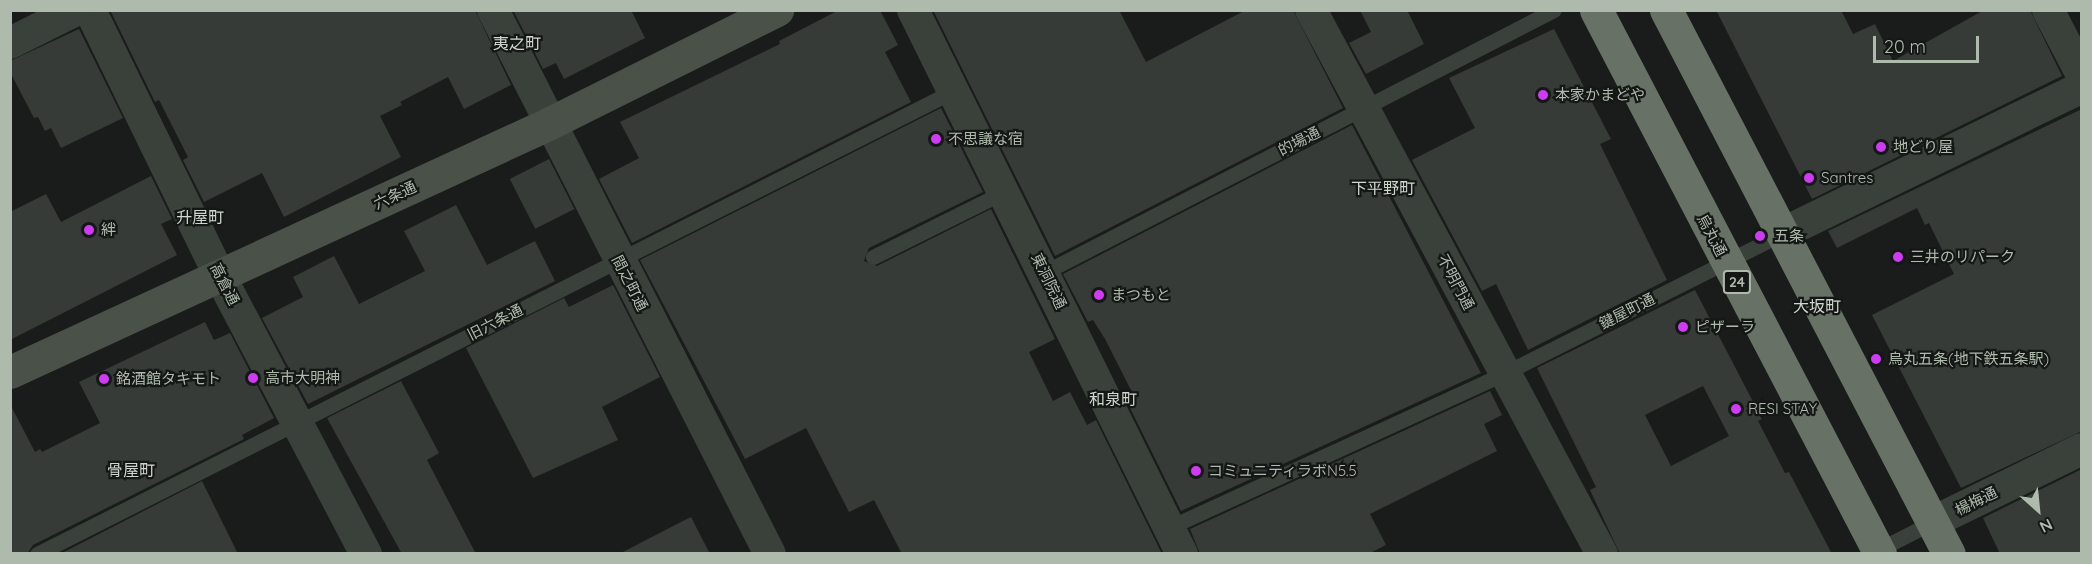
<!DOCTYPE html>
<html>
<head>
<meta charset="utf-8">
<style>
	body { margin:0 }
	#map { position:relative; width:2092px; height:564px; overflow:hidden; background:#191c1a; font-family:Quicksand,"Noto Sans JP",sans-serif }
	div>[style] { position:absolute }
	.building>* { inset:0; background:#363b37; transform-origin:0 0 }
	.lane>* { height:15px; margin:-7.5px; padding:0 7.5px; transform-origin:7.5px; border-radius:7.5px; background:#3a413a }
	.street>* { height:32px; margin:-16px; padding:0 16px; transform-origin:16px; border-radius:16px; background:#3a413a }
	.secondary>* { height:33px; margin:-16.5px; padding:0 16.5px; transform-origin:16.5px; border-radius:16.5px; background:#495148 }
	.highway>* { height:33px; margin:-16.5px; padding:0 16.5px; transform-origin:16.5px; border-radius:16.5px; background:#687166 }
	.dots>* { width:16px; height:16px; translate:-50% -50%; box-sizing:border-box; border:3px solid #141715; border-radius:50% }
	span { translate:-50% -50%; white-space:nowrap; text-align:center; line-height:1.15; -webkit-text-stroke:4.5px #141715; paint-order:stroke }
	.shield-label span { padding:2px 4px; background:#141715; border:2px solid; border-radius:4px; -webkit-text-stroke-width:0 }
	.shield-label { font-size:14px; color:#aebbac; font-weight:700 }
	.poi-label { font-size:15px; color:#aebbac }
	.left { translate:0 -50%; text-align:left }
	.street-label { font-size:15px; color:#aebbac }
	.neighbourhood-label { font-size:16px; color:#ced7cd }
	.frame { position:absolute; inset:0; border:12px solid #aebbac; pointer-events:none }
	.north { position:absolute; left:2008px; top:480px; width:60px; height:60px; -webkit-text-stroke:4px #141715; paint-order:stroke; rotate:153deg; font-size:16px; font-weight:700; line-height:24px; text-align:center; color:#aebbac }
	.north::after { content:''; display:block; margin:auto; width:21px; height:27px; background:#aebbac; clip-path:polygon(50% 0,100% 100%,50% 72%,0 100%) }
	.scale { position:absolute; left:1873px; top:36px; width:106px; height:27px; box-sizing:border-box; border:3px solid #aebbac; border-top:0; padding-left:8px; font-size:18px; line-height:21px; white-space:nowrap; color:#aebbac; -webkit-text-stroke:4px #141715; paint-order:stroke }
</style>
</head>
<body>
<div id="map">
	<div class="building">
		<i style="clip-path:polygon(110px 10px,475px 10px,511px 85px,464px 109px,448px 77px,400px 102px,402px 105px,380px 116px,401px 157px,284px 217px,262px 173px,204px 202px,183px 160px,188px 157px,159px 100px,155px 102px)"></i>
		<i style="clip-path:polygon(513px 10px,631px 10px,645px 38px,564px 79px,556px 63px,543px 69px)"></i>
		<i style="clip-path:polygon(839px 10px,880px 10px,898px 45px,885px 52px,911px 102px,632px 243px,599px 179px,639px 158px,620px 122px,780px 44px,779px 41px)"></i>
		<i style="clip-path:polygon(933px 10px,1119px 10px,1146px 62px,1246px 10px,1293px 10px,1343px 108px,1055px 256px)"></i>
		<i style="clip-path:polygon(1360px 10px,1407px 10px,1424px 44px,1366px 74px,1349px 43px,1371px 32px)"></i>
		<i style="clip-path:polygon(1716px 10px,1841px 10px,1853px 34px,1875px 24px,1893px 61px,1984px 10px,2030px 10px,2062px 76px,1812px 199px)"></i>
		<i style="clip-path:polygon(79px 29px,123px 118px,61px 148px,51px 128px,45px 131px,38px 117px,34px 118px,10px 72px,10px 61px)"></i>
		<i style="clip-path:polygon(1554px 29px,1611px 139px,1600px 144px,1667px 280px,1528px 350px,1496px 284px,1482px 291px,1412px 160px,1475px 128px,1449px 78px)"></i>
		<i style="clip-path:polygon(941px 108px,983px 192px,869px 248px,864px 261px,877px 266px,991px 209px,1055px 339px,1029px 352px,1053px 401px,1070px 392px,1087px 425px,1096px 420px,1162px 554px,902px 554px,874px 500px,849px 512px,806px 428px,745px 459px,640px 260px)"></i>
		<i style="clip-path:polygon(2082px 109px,2082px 431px,1961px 488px,1872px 315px,1954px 274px,1929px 223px,1925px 225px,1917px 208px,1837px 248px,1828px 231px)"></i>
		<i style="clip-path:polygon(1352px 125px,1481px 373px,1181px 511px,1128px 404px,1136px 400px,1105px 339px,1093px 320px,1088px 322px,1063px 274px)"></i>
		<i style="left:549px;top:159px;width:56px;height:44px;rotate:63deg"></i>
		<i style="clip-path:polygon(151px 176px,172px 219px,161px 224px,177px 255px,10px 340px,10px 212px,46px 194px,61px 222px)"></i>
		<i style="clip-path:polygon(456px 205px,487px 265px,535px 241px,555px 281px,308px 404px,262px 318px,303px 297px,293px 277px,334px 256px,359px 304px,425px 271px,404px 231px)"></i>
		<i style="clip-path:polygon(613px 285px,660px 377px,602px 407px,618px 440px,533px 478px,466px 348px,564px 298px,569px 307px)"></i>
		<i style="clip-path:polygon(evenodd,1695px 290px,1762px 419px,1758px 421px,1785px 473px,1789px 472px,1832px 554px,1620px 554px,1590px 490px,1596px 487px,1537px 368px,1695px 290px,1703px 386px,1729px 436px,1671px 466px,1645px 415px,1703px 386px)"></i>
		<i style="clip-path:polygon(205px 322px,214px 340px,230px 333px,274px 418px,242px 435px,244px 439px,33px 545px,27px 554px,10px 554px,10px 404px,35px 452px,40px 449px,42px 452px,100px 423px,79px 382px)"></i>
		<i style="clip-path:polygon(401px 381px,439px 453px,427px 460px,476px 554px,402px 554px,327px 418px)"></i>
		<i style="clip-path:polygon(1490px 391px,1502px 415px,1484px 424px,1497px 451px,1370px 514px,1386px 545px,1368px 554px,1200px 554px,1190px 529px)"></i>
		<i style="clip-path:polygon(2082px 469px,2082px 554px,2000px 554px,1983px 518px)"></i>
		<i style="clip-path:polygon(202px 481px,238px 554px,60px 554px)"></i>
		<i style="clip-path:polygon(691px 517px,710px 554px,619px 554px,675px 525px)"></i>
	</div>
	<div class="lane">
		<i style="left:873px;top:257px;width:146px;rotate:-26.4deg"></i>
		<i style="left:1045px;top:272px;width:572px;rotate:-27.24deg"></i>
		<i style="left:1168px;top:528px;width:371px;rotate:-24.7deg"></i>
		<i style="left:1505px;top:373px;width:311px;rotate:-26.7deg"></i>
		<i style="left:1874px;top:552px;width:66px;rotate:-27deg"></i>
		<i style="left:37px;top:554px;width:1026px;rotate:-26.81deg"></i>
	</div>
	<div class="street">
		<i style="left:90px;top:10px;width:296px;rotate:64deg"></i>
		<i style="left:220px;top:276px;width:314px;rotate:62.3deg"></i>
		<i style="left:493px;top:10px;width:610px;rotate:63.02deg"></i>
		<i style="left:913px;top:10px;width:607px;rotate:63.69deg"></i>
		<i style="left:1311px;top:10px;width:617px;rotate:61.86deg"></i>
		<i style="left:2048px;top:10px;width:73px;rotate:62.4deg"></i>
		<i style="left:10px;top:43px;width:74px;rotate:-26.6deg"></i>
		<i style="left:1783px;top:233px;width:333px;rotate:-26deg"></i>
		<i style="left:1933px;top:522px;width:166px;rotate:-26.1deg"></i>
	</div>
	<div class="secondary">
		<i style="left:10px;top:372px;width:595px;rotate:-24.75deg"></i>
		<i style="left:550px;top:123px;width:254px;rotate:-26.5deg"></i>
	</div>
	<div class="highway">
		<i style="left:1596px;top:10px;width:614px;rotate:62.43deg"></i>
		<i style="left:1666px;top:10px;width:613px;rotate:62.52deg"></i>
	</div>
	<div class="dots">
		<i style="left:1543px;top:95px;background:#cd3cf0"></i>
		<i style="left:936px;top:139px;background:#cd3cf0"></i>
		<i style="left:1881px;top:147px;background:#cd3cf0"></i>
		<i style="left:1809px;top:178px;background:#cd3cf0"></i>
		<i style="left:89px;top:230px;background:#cd3cf0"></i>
		<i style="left:1760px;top:236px;background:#cd3cf0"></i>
		<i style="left:1898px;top:257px;background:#cd3cf0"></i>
		<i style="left:1099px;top:295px;background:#cd3cf0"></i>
		<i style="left:1683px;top:327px;background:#cd3cf0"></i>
		<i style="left:1876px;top:359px;background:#cd3cf0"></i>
		<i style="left:253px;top:378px;background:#cd3cf0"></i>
		<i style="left:104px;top:379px;background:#cd3cf0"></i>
		<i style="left:1736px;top:409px;background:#cd3cf0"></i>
		<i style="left:1196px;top:471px;background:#cd3cf0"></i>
	</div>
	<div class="shield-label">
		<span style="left:1737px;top:282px">24</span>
	</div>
	<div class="poi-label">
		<span class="left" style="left:1555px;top:95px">本家かまどや</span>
		<span class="left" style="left:948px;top:139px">不思議な宿</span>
		<span class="left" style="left:1893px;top:147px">地どり屋</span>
		<span class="left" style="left:1821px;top:178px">Santres</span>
		<span class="left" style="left:101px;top:230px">絆</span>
		<span class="left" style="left:1774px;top:236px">五条</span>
		<span class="left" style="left:1910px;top:257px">三井のリパーク</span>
		<span class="left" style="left:1111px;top:295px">まつもと</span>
		<span class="left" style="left:1695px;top:327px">ピザーラ</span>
		<span class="left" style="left:1888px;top:359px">烏丸五条(地下鉄五条駅)</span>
		<span class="left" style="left:265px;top:378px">高市大明神</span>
		<span class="left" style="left:116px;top:379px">銘酒館タキモト</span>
		<span class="left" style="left:1748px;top:409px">RESI STAY</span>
		<span class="left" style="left:1208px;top:471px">コミュニティラボN5.5</span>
	</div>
	<div class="street-label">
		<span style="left:1299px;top:141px;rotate:-27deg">的場通</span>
		<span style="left:395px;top:195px;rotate:-25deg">六条通</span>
		<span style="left:1712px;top:235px;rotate:62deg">烏丸通</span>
		<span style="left:1049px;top:281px;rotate:64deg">東洞院通</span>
		<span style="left:1456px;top:282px;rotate:62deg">不明門通</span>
		<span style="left:630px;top:283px;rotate:63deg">間之町通</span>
		<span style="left:225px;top:284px;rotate:63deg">高倉通</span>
		<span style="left:1627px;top:311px;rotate:-27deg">鍵屋町通</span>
		<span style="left:495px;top:322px;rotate:-27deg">旧六条通</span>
		<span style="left:1976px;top:501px;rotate:-26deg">楊梅通</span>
	</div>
	<div class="neighbourhood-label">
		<span style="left:517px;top:43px">夷之町</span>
		<span style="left:1383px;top:188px">下平野町</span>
		<span style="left:200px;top:217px">升屋町</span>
		<span style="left:1817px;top:306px">大坂町</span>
		<span style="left:1113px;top:399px">和泉町</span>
		<span style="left:131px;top:470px">骨屋町</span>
	</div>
	<div class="frame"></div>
	<div class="north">N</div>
	<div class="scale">20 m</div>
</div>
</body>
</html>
